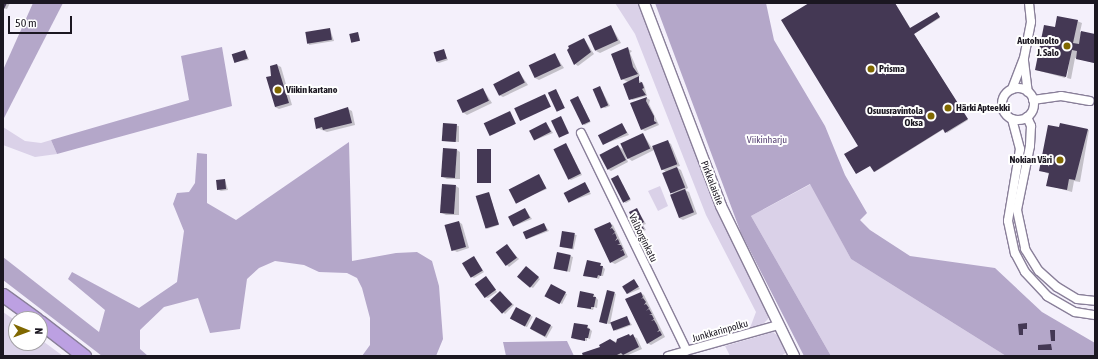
<!DOCTYPE html>
<html>
<head>
<meta charset="utf-8">
<style>
	body { margin:0 }
	#map { position:relative; width:1098px; height:359px; overflow:hidden; background:#f4f0fb; font-family:"Asap Condensed",sans-serif }
	div>[style] { position:absolute }
	.green>* { inset:0; background:#dad1e8 }
	.forest>* { inset:0; background:#b4a7c9 }
	.shadow>* { inset:0; background:#0003; transform-origin:0 0 }
	.building>* { inset:0; background:#443854; transform-origin:0 0 }
	.roads { filter:drop-shadow(1px 0 #897f99) drop-shadow(-1px 0 #897f99) drop-shadow(0 1px #897f99) drop-shadow(0 -1px #897f99) }
	.minor>* { height:8px; margin:-4px; padding:0 4px; transform-origin:4px; border-radius:4px; background:#fff }
	.minor>.ring { margin:-4px; padding:0; box-sizing:content-box; background:none; border:8px solid #fff; border-radius:50% }
	.tertiary>* { height:10px; margin:-5px; padding:0 5px; transform-origin:5px; border-radius:5px; background:#fff }
	.trunk>* { height:13px; margin:-6.5px; padding:0 6.5px; transform-origin:6.5px; border-radius:6.5px; background:#bca0e2 }
	.dots>* { width:11px; height:11px; translate:-50% -50%; box-sizing:border-box; border:2px solid #fff; border-radius:50% }
	span { translate:-50% -50%; white-space:nowrap; text-align:center; line-height:1.15; -webkit-text-stroke:4px #fff; paint-order:stroke }
	.poi-label { font-size:10px; color:#1b1721; font-weight:700 }
	.right { translate:-100% -50%; text-align:right }
	.left { translate:0 -50%; text-align:left }
	.park-label { font-size:10px; color:#5a4676 }
	.street-label { font-size:10px; color:#1b1721 }
	.frame { position:absolute; inset:0; border:4px solid #1b1721; pointer-events:none }
	.north { position:absolute; left:8px; top:311px; width:40px; height:40px; box-sizing:border-box; background:#fff; border:1px solid #a4a2a6; border-radius:50%; rotate:91deg; font-size:11px; font-weight:700; line-height:16px; text-align:center; color:#1b1721 }
	.north::after { content:''; display:block; margin:auto; width:14px; height:18px; background:#806800; clip-path:polygon(50% 0,100% 100%,50% 72%,0 100%) }
	.scale { position:absolute; left:8px; top:16px; width:64px; height:18px; box-sizing:border-box; border:2px solid #1b1721; border-top:0; padding-left:5px; font-size:12px; line-height:14px; white-space:nowrap; color:#1b1721; -webkit-text-stroke:3px #fff; paint-order:stroke }
</style>
</head>
<body>
<div id="map">
	<div class="green">
		<i style="clip-path:polygon(615px 3px,639px 3px,768px 311px,768px 319px,762px 325px,750px 328px,756px 312px,706px 215px,635px 34px)"></i>
		<i style="clip-path:polygon(3px 127px,25px 141px,41px 143px,51px 140px,57px 154px,35px 157px,3px 145px)"></i>
		<i style="clip-path:polygon(811px 184px,851px 259px,1006px 356px,831px 356px,751px 216px)"></i>
		<i style="clip-path:polygon(660px 186px,668px 206px,658px 211px,648px 191px)"></i>
		<i style="clip-path:polygon(3px 312px,16px 321px,16px 343px,40px 343px,40px 339px,63px 356px,3px 356px)"></i>
		<i style="clip-path:polygon(773px 332px,778px 336px,787px 352px,781px 356px,730px 356px,725px 346px)"></i>
	</div>
	<div class="forest">
		<i style="clip-path:polygon(33px 3px,63px 3px,3px 120px,3px 70px)"></i>
		<i style="clip-path:polygon(655px 3px,766px 3px,774px 40px,825px 126px,845px 175px,867px 213px,860px 220px,870px 230px,910px 256px,995px 268px,1042px 312px,1095px 343px,1095px 356px,1006px 356px,851px 259px,810px 184px,751px 216px,831px 356px,804px 356px,741px 233px)"></i>
		<i style="clip-path:polygon(222px 47px,232px 106px,57px 154px,51px 140px,189px 100px,181px 56px)"></i>
		<i style="clip-path:polygon(349px 142px,352px 261px,396px 253px,417px 252px,432px 261px,439px 286px,443px 339px,436px 356px,362px 356px,370px 345px,370px 318px,362px 288px,357px 278px,347px 273px,319px 272px,304px 265px,275px 261px,259px 268px,247px 279px,240px 329px,210px 333px,198px 298px,164px 307px,140px 330px,140px 349px,148px 356px,102px 356px,3px 280px,3px 257px,99px 332px,105px 310px,68px 279px,72px 272px,139px 308px,177px 282px,184px 231px,173px 204px,177px 193px,189px 192px,195px 183px,197px 153px,207px 154px,207px 203px,236px 220px)"></i>
		<i style="clip-path:polygon(567px 341px,574px 356px,506px 356px,503px 342px)"></i>
	</div>
	<div class="shadow">
		<i style="clip-path:polygon(3px 3px,10px 3px,7px 9px,3px 8px)"></i>
		<i style="clip-path:polygon(811px 3px,895px 3px,911px 29px,937px 13px,940px 18px,914px 34px,968px 120px,947px 133px,944px 129px,875px 172px,871px 165px,857px 173px,859px 146px)"></i>
		<i style="clip-path:polygon(1077px 21px,1082px 23px,1080px 32px,1095px 35px,1094px 63px,1075px 58px,1071px 79px,1067px 78px,1072px 42px,1065px 78px,1036px 70px,1055px 29px)"></i>
		<i style="clip-path:polygon(611px 26px,621px 43px,600px 53px,596px 51px)"></i>
		<i style="clip-path:polygon(330px 29px,334px 41px,309px 45px,307px 34px)"></i>
		<i style="clip-path:polygon(584px 39px,594px 54px,578px 66px,575px 64px)"></i>
		<i style="clip-path:polygon(628px 49px,632px 51px,630px 53px,640px 76px,636px 77px,644px 85px,647px 96px,632px 100px,628px 82px,622px 79px)"></i>
		<i style="clip-path:polygon(443px 50px,448px 60px,439px 63px,437px 62px)"></i>
		<i style="clip-path:polygon(245px 51px,249px 60px,235px 62px)"></i>
		<i style="clip-path:polygon(555px 55px,564px 68px,539px 80px,535px 78px)"></i>
		<i style="clip-path:polygon(277px 65px,281px 67px,292px 105px,279px 109px,275px 107px)"></i>
		<i style="clip-path:polygon(519px 72px,528px 85px,503px 97px,499px 95px)"></i>
		<i style="clip-path:polygon(600px 87px,610px 106px,605px 108px,602px 107px)"></i>
		<i style="clip-path:polygon(483px 89px,492px 103px,467px 115px,464px 113px,458px 101px)"></i>
		<i style="left:578px;top:97px;width:28px;height:7px;rotate:63deg"></i>
		<i style="clip-path:polygon(647px 98px,650px 100px,649px 104px,659px 125px,645px 131px,641px 129px,632px 104px)"></i>
		<i style="clip-path:polygon(348px 109px,352px 111px,355px 125px,327px 132px,317px 128px)"></i>
		<i style="clip-path:polygon(546px 123px,553px 133px,535px 140px)"></i>
		<i style="clip-path:polygon(444px 124px,459px 126px,459px 142px,444px 141px)"></i>
		<i style="clip-path:polygon(622px 124px,629px 135px,604px 144px)"></i>
		<i style="clip-path:polygon(1061px 125px,1089px 130px,1080px 182px,1074px 181px,1072px 192px,1047px 185px,1049px 174px,1040px 170px,1064px 129px)"></i>
		<i style="clip-path:polygon(643px 134px,652px 148px,668px 142px,671px 144px,680px 166px,676px 167px,681px 170px,688px 188px,685px 190px,689px 192px,697px 214px,683px 220px,679px 218px,674px 194px,670px 192px,666px 172px,662px 169px,654px 150px,632px 161px,626px 157px,628px 162px,611px 171px,607px 169px,618px 146px,624px 150px)"></i>
		<i style="clip-path:polygon(566px 144px,582px 175px,571px 180px,569px 179px)"></i>
		<i style="clip-path:polygon(457px 150px,460px 152px,460px 179px,447px 179px,443px 177px)"></i>
		<i style="clip-path:polygon(491px 150px,491px 183px,478px 183px)"></i>
		<i style="clip-path:polygon(539px 175px,547px 189px,515px 202px)"></i>
		<i style="clip-path:polygon(618px 176px,631px 200px,626px 203px,624px 202px)"></i>
		<i style="clip-path:polygon(225px 180px,228px 190px,221px 191px,219px 190px)"></i>
		<i style="clip-path:polygon(585px 183px,591px 194px,569px 202px)"></i>
		<i style="clip-path:polygon(456px 186px,459px 188px,459px 215px,446px 215px,442px 213px)"></i>
		<i style="clip-path:polygon(489px 193px,499px 225px,487px 229px,486px 228px)"></i>
		<i style="clip-path:polygon(525px 209px,532px 219px,514px 226px,509px 217px)"></i>
		<i style="clip-path:polygon(637px 209px,646px 224px,643px 225px,646px 230px,641px 232px)"></i>
		<i style="clip-path:polygon(459px 222px,462px 224px,469px 248px,457px 252px,453px 250px)"></i>
		<i style="clip-path:polygon(610px 223px,613px 225px,628px 257px,615px 264px,611px 262px)"></i>
		<i style="clip-path:polygon(544px 224px,549px 231px,527px 239px,525px 232px)"></i>
		<i style="left:563px;top:232px;width:14px;height:15px;rotate:12deg"></i>
		<i style="clip-path:polygon(507px 246px,519px 259px,509px 267px,507px 265px)"></i>
		<i style="clip-path:polygon(570px 256px,573px 257px,570px 272px,555px 269px)"></i>
		<i style="clip-path:polygon(474px 258px,484px 272px,474px 278px,472px 277px)"></i>
		<i style="clip-path:polygon(600px 264px,605px 269px,603px 276px,600px 276px,599px 279px,587px 276px)"></i>
		<i style="clip-path:polygon(528px 269px,540px 279px,533px 288px,531px 287px)"></i>
		<i style="clip-path:polygon(486px 277px,497px 292px,488px 298px,485px 297px)"></i>
		<i style="clip-path:polygon(634px 280px,640px 289px,628px 294px,626px 293px)"></i>
		<i style="left:551px;top:286px;width:18px;height:11px;rotate:27deg"></i>
		<i style="clip-path:polygon(614px 293px,616px 294px,610px 324px,604px 323px)"></i>
		<i style="clip-path:polygon(641px 293px,644px 295px,665px 337px,651px 345px,647px 343px,626px 300px)"></i>
		<i style="clip-path:polygon(502px 294px,514px 305px,505px 314px,492px 301px)"></i>
		<i style="clip-path:polygon(594px 295px,598px 300px,597px 308px,594px 307px,593px 310px,580px 307px)"></i>
		<i style="left:517px;top:308px;width:18px;height:12px;rotate:29deg"></i>
		<i style="left:537px;top:318px;width:18px;height:13px;rotate:29deg"></i>
		<i style="clip-path:polygon(627px 318px,632px 325px,615px 331px)"></i>
		<i style="clip-path:polygon(587px 326px,592px 331px,590px 339px,587px 338px,587px 341px,574px 339px)"></i>
		<i style="clip-path:polygon(628px 335px,637px 338px,642px 349px,626px 356px,582px 356px,601px 348px,610px 340px,620px 343px)"></i>
	</div>
	<div class="building">
		<i style="clip-path:polygon(3px 3px,7px 3px,4px 9px,3px 8px)"></i>
		<i style="clip-path:polygon(809px 3px,895px 3px,910px 28px,937px 12px,940px 17px,914px 34px,968px 119px,945px 133px,943px 129px,874px 172px,870px 166px,856px 174px,844px 154px,858px 146px,781px 20px)"></i>
		<i style="clip-path:polygon(1057px 16px,1078px 20px,1073px 43px,1079px 44px,1081px 31px,1095px 34px,1094px 63px,1076px 59px,1077px 51px,1072px 50px,1066px 77px,1035px 70px,1044px 25px,1055px 27px)"></i>
		<i style="left:611px;top:25px;width:17px;height:25px;rotate:66deg"></i>
		<i style="left:330px;top:28px;width:12px;height:25px;rotate:81deg"></i>
		<i style="left:358px;top:32px;width:9px;height:9px;rotate:77deg"></i>
		<i style="clip-path:polygon(584px 38px,591px 52px,574px 65px,567px 50px,569px 48px,568px 46px)"></i>
		<i style="clip-path:polygon(628px 47px,633px 67px,638px 74px,621px 80px,611px 54px)"></i>
		<i style="left:444px;top:49px;width:10px;height:11px;rotate:73deg"></i>
		<i style="left:245px;top:50px;width:9px;height:14px;rotate:72deg"></i>
		<i style="left:555px;top:53px;width:14px;height:29px;rotate:65deg"></i>
		<i style="clip-path:polygon(277px 64px,289px 103px,275px 107px,266px 77px,271px 76px,270px 66px)"></i>
		<i style="left:519px;top:71px;width:13px;height:29px;rotate:63deg"></i>
		<i style="clip-path:polygon(639px 76px,639px 83px,642px 82px,644px 88px,642px 89px,646px 95px,629px 100px,623px 84px)"></i>
		<i style="left:600px;top:86px;width:21px;height:8px;rotate:67deg"></i>
		<i style="left:483px;top:88px;width:14px;height:29px;rotate:65deg"></i>
		<i style="left:556px;top:89px;width:21px;height:9px;rotate:65deg"></i>
		<i style="left:545px;top:94px;width:14px;height:34px;rotate:65deg"></i>
		<i style="left:578px;top:96px;width:28px;height:9px;rotate:64deg"></i>
		<i style="clip-path:polygon(647px 97px,646px 101px,654px 116px,654px 121px,657px 123px,641px 130px,630px 103px)"></i>
		<i style="clip-path:polygon(348px 107px,352px 123px,323px 130px,322px 127px,316px 129px,314px 118px)"></i>
		<i style="left:510px;top:111px;width:14px;height:29px;rotate:65deg"></i>
		<i style="left:561px;top:116px;width:19px;height:11px;rotate:65deg"></i>
		<i style="left:546px;top:122px;width:11px;height:19px;rotate:63deg"></i>
		<i style="left:443px;top:123px;width:14px;height:18px;rotate:4deg"></i>
		<i style="left:622px;top:123px;width:11px;height:27px;rotate:63deg"></i>
		<i style="clip-path:polygon(1060px 123px,1088px 129px,1075px 180px,1069px 179px,1067px 190px,1046px 186px,1049px 173px,1039px 171px,1048px 125px,1059px 127px)"></i>
		<i style="left:643px;top:133px;width:17px;height:25px;rotate:65deg"></i>
		<i style="left:668px;top:140px;width:26px;height:17px;rotate:69deg"></i>
		<i style="left:566px;top:143px;width:34px;height:14px;rotate:64deg"></i>
		<i style="left:618px;top:145px;width:17px;height:21px;rotate:62deg"></i>
		<i style="left:443px;top:148px;width:14px;height:29px;rotate:4deg"></i>
		<i style="left:477px;top:149px;width:14px;height:34px"></i>
		<i style="left:677px;top:167px;width:22px;height:16px;rotate:68deg"></i>
		<i style="left:539px;top:174px;width:16px;height:34px;rotate:63deg"></i>
		<i style="left:618px;top:175px;width:27px;height:8px;rotate:63deg"></i>
		<i style="left:225px;top:179px;width:10px;height:9px;rotate:84deg"></i>
		<i style="left:585px;top:182px;width:11px;height:24px;rotate:63deg"></i>
		<i style="left:442px;top:184px;width:14px;height:29px;rotate:4deg"></i>
		<i style="left:685px;top:189px;width:25px;height:16px;rotate:69deg"></i>
		<i style="left:489px;top:192px;width:34px;height:14px;rotate:73deg"></i>
		<i style="left:525px;top:208px;width:11px;height:19px;rotate:63deg"></i>
		<i style="clip-path:polygon(637px 208px,644px 222px,641px 224px,644px 229px,638px 232px,629px 212px)"></i>
		<i style="left:459px;top:221px;width:27px;height:15px;rotate:75deg"></i>
		<i style="clip-path:polygon(610px 222px,612px 226px,610px 229px,612px 228px,615px 232px,612px 235px,615px 233px,617px 238px,615px 241px,618px 239px,620px 244px,617px 245px,621px 245px,623px 249px,620px 251px,623px 250px,625px 255px,610px 263px,594px 229px)"></i>
		<i style="left:544px;top:223px;width:8px;height:23px;rotate:67deg"></i>
		<i style="left:562px;top:231px;width:13px;height:16px;rotate:9deg"></i>
		<i style="left:507px;top:244px;width:17px;height:14px;rotate:54deg"></i>
		<i style="left:557px;top:252px;width:14px;height:17px;rotate:12deg"></i>
		<i style="left:474px;top:256px;width:17px;height:14px;rotate:59deg"></i>
		<i style="clip-path:polygon(587px 260px,601px 263px,600px 266px,603px 266px,601px 276px,598px 275px,597px 278px,583px 276px)"></i>
		<i style="left:526px;top:266px;width:17px;height:14px;rotate:40deg"></i>
		<i style="left:486px;top:276px;width:17px;height:14px;rotate:54deg"></i>
		<i style="left:634px;top:279px;width:9px;height:14px;rotate:58deg"></i>
		<i style="left:551px;top:284px;width:17px;height:14px;rotate:28deg"></i>
		<i style="left:607px;top:290px;width:8px;height:33px;rotate:14deg"></i>
		<i style="left:500px;top:291px;width:18px;height:14px;rotate:47deg"></i>
		<i style="clip-path:polygon(580px 291px,594px 294px,593px 297px,596px 297px,594px 307px,591px 307px,591px 309px,577px 307px)"></i>
		<i style="clip-path:polygon(641px 292px,643px 297px,641px 299px,643px 298px,646px 302px,644px 305px,646px 304px,649px 308px,646px 311px,649px 309px,652px 314px,649px 315px,652px 315px,654px 319px,651px 321px,654px 320px,657px 325px,654px 327px,657px 325px,659px 330px,657px 332px,660px 331px,662px 335px,647px 344px,625px 299px)"></i>
		<i style="left:516px;top:307px;width:17px;height:13px;rotate:28deg"></i>
		<i style="left:627px;top:316px;width:9px;height:18px;rotate:69deg"></i>
		<i style="left:536px;top:317px;width:17px;height:13px;rotate:28deg"></i>
		<i style="clip-path:polygon(574px 323px,588px 325px,587px 328px,590px 329px,588px 338px,585px 338px,585px 341px,571px 338px)"></i>
		<i style="clip-path:polygon(1027px 323px,1027px 329px,1023px 329px,1023px 335px,1019px 335px,1018px 324px)"></i>
		<i style="clip-path:polygon(1050px 330px,1055px 330px,1055px 341px,1051px 341px)"></i>
		<i style="clip-path:polygon(629px 334px,630px 336px,633px 334px,639px 347px,623px 355px,621px 353px,615px 356px,583px 356px,582px 353px,600px 347px,599px 345px,610px 339px,616px 343px,617px 339px)"></i>
		<i style="clip-path:polygon(1051px 344px,1052px 350px,1038px 350px,1038px 345px)"></i>
	</div>
	<div class="roads">
		<div class="minor">
			<i style="left:1024px;top:61px;width:31px;rotate:83deg"></i>
			<i class="ring" style="left:1002px;top:88px;width:24px;height:24px"></i>
			<i style="left:1012px;top:89px;width:33px;rotate:-69deg"></i>
			<i style="left:1024px;top:58px;width:37px;rotate:-79deg"></i>
			<i style="left:1031px;top:22px;width:19px;rotate:-96deg"></i>
			<i style="left:1033px;top:100px;width:28px;rotate:-8deg"></i>
			<i style="left:1061px;top:96px;width:29px;rotate:10deg"></i>
			<i style="left:1027px;top:117px;width:10px;rotate:66deg"></i>
			<i style="left:1031px;top:126px;width:20px;rotate:93deg"></i>
			<i style="left:1030px;top:146px;width:65px;rotate:101.5deg"></i>
			<i style="left:1017px;top:210px;width:40px;rotate:78deg"></i>
			<i style="left:1025px;top:249px;width:26px;rotate:58deg"></i>
			<i style="left:1039px;top:271px;width:24px;rotate:42deg"></i>
			<i style="left:1057px;top:287px;width:23px;rotate:31deg"></i>
			<i style="left:1077px;top:299px;width:18px;rotate:6deg"></i>
			<i style="left:1012px;top:119px;width:31px;rotate:75deg"></i>
			<i style="left:1020px;top:149px;width:73px;rotate:99.5deg"></i>
			<i style="left:1008px;top:221px;width:33px;rotate:78deg"></i>
			<i style="left:1015px;top:253px;width:21px;rotate:62deg"></i>
			<i style="left:1025px;top:272px;width:33px;rotate:47deg"></i>
			<i style="left:1047px;top:296px;width:32px;rotate:30deg"></i>
			<i style="left:1075px;top:312px;width:20px;rotate:9deg"></i>
			<i style="left:581px;top:133px;width:242px;rotate:64.1deg"></i>
			<i style="left:668px;top:356px;width:114px;rotate:-15.7deg"></i>
		</div>
		<div class="tertiary">
			<i style="left:644px;top:3px;width:217px;rotate:69.2deg"></i>
			<i style="left:721px;top:206px;width:167px;rotate:64deg"></i>
		</div>
		<div class="trunk">
			<i style="left:3px;top:295px;width:41px;rotate:36deg"></i>
			<i style="left:40px;top:322px;width:56px;rotate:37.7deg"></i>
		</div>
	</div>
	<div class="dots">
		<i style="left:1067px;top:46px;background:#806800"></i>
		<i style="left:871px;top:69px;background:#806800"></i>
		<i style="left:278px;top:90px;background:#806800"></i>
		<i style="left:948px;top:108px;background:#806800"></i>
		<i style="left:931px;top:116px;background:#806800"></i>
		<i style="left:1060px;top:160px;background:#806800"></i>
	</div>
	<div class="poi-label">
		<span class="right" style="left:1059px;top:46px">Autohuolto<br>J. Salo</span>
		<span class="left" style="left:879px;top:69px">Prisma</span>
		<span class="left" style="left:286px;top:90px">Viikin kartano</span>
		<span class="left" style="left:956px;top:108px">Härki Apteekki</span>
		<span class="right" style="left:923px;top:116px">Osuusravintola<br>Oksa</span>
		<span class="right" style="left:1052px;top:160px">Nokian Väri</span>
	</div>
	<div class="park-label">
		<span style="left:767px;top:140px">Viikinharju</span>
	</div>
	<div class="street-label">
		<span style="left:712px;top:183px;rotate:69deg">Pirkkalaistie</span>
		<span style="left:643px;top:238px;rotate:64deg">Valborginkatu</span>
		<span style="left:720px;top:331px;rotate:-16deg">Junkkarinpolku</span>
	</div>
	<div class="frame"></div>
	<div class="north">N</div>
	<div class="scale">50 m</div>
</div>
</body>
</html>
